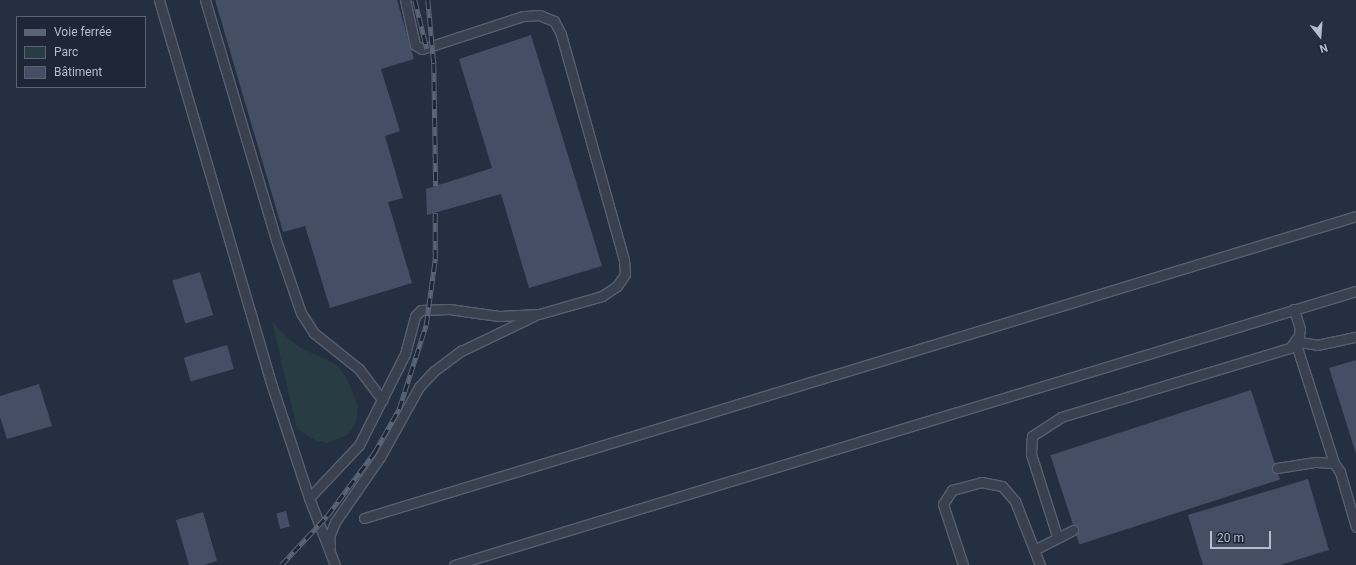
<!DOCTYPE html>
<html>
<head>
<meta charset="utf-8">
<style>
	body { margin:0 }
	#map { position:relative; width:1356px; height:565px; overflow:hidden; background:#252f42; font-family:Roboto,sans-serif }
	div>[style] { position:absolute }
	.green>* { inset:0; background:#273d43 }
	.building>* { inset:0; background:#444e64; transform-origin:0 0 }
	.roads { filter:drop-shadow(1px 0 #575f6f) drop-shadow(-1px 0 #575f6f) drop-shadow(0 1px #575f6f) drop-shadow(0 -1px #575f6f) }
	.service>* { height:9px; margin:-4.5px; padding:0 4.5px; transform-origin:4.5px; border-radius:4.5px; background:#394151 }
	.rail>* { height:4.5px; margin-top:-2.25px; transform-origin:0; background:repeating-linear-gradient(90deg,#1e2637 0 9px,#5b6578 0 18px); box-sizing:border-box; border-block:1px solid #5b6578 }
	span { translate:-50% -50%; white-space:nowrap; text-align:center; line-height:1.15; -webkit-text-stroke:3px #1e2637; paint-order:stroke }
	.legend { position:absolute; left:16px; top:16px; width:130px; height:72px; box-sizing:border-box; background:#1e2637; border:1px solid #5b6273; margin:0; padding:5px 7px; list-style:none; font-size:12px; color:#b6bdcc }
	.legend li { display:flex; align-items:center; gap:8px; height:20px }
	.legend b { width:20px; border:1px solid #5b6273 }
	.north { position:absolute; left:1300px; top:16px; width:40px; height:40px; -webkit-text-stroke:3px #1e2637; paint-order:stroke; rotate:163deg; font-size:11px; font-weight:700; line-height:16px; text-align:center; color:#b6bdcc }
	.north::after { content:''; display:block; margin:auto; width:14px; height:18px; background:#b6bdcc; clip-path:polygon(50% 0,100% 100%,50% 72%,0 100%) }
	.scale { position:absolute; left:1210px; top:531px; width:61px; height:18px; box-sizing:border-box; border:2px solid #b6bdcc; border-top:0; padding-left:5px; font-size:12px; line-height:14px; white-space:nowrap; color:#b6bdcc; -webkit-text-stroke:3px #1e2637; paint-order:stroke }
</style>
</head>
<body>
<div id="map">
	<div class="green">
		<i style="clip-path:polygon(272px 321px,287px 338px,301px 348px,337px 365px,347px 379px,358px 406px,356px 423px,347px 435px,327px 443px,315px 440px,297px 429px)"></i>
	</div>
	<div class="building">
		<i style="clip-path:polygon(215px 0,397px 0,414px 59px,381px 69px,400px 131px,385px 136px,403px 198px,388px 202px,412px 283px,330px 308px,305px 226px,283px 232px)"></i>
		<i style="clip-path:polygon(531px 35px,602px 266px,529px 288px,501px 194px,427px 215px,426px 189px,492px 168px,459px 59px)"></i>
		<i style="left:200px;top:272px;width:45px;height:29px;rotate:73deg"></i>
		<i style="left:227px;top:345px;width:25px;height:45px;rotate:74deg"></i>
		<i style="clip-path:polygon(1356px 360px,1356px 454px,1329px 368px)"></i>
		<i style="clip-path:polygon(39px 384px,52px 426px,7px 439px,0 417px,0 396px)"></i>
		<i style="left:1251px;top:390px;width:94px;height:211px;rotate:72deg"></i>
		<i style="clip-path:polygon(1308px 479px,1329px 550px,1280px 565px,1203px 565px,1188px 515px)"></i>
		<i style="left:286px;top:511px;width:16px;height:10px;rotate:76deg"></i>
		<i style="clip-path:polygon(203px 512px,217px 561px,204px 565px,189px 565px,176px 520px)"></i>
	</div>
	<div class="roads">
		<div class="service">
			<i style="left:159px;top:0;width:402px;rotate:73.7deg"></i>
			<i style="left:272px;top:386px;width:118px;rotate:71.7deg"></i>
			<i style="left:309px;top:498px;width:72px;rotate:68.8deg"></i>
			<i style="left:205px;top:0;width:250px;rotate:73.5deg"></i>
			<i style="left:276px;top:240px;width:77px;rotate:71.1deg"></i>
			<i style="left:301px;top:313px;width:24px;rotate:57deg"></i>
			<i style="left:314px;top:333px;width:58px;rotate:38.7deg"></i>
			<i style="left:359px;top:369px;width:39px;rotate:53deg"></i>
			<i style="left:1295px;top:341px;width:128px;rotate:72.3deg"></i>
			<i style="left:1295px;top:341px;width:22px;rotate:10deg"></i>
			<i style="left:1317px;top:345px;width:40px;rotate:-12deg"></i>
			<i style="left:1277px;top:468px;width:39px;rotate:-9deg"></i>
			<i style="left:1316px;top:462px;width:18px;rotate:3deg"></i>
			<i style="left:1334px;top:463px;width:11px;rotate:56deg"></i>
			<i style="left:1340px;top:472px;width:57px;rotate:73.8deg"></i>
			<i style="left:309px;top:498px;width:73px;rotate:-46.7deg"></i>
			<i style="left:359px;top:445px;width:102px;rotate:-63.2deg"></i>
			<i style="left:405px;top:354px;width:39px;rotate:-75deg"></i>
			<i style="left:415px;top:316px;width:8px;rotate:-45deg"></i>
			<i style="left:421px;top:310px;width:28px;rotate:-2deg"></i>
			<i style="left:449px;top:309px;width:50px;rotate:8deg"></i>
			<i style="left:499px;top:316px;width:40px;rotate:-2.9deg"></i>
			<i style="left:539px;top:314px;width:66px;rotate:-15.9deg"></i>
			<i style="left:602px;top:296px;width:18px;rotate:-34deg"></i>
			<i style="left:617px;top:286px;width:14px;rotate:-56deg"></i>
			<i style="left:625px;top:274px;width:14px;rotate:-94deg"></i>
			<i style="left:624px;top:260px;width:235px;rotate:-105.6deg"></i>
			<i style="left:561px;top:34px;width:15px;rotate:-118deg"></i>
			<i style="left:554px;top:21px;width:16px;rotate:-158deg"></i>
			<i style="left:539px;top:15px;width:16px;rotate:176deg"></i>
			<i style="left:523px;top:16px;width:106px;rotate:161.9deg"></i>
			<i style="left:422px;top:49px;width:8px;rotate:-150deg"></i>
			<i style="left:415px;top:45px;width:46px;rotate:-102.5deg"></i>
			<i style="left:364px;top:518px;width:1037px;rotate:-16.93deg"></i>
			<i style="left:1057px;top:536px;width:86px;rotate:-107.6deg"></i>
			<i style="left:1031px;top:454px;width:18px;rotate:-87deg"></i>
			<i style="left:1032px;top:436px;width:35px;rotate:-33deg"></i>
			<i style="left:1061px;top:417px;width:239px;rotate:-16.8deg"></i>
			<i style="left:1290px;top:348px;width:16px;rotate:-55deg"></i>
			<i style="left:1299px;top:335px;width:6px;rotate:-81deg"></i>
			<i style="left:1300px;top:329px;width:21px;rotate:-107deg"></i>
			<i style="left:330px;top:546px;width:9px;rotate:-96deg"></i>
			<i style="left:329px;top:537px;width:16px;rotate:-68deg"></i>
			<i style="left:335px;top:522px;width:79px;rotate:-55.3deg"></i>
			<i style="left:380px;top:457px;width:80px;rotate:-60.9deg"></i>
			<i style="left:419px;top:387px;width:22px;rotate:-47deg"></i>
			<i style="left:434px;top:371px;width:34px;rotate:-37deg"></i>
			<i style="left:461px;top:351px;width:81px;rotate:-25.6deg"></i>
			<i style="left:1034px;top:550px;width:44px;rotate:-27.1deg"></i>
			<i style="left:454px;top:565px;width:943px;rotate:-16.9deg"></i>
			<i style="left:963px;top:565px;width:64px;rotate:-108.2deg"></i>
			<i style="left:943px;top:504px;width:17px;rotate:-57deg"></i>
			<i style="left:952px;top:490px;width:30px;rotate:-15deg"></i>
			<i style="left:981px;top:482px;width:21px;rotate:11deg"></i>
			<i style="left:1002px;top:486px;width:20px;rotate:49deg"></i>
			<i style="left:1015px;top:501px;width:69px;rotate:68.7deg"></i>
		</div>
	</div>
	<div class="rail">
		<i style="left:415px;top:0;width:50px;rotate:76.2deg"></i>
		<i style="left:428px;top:0;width:64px;rotate:84.6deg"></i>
		<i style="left:434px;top:64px;width:122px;rotate:89.1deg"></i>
		<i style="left:281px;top:565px;width:67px;rotate:-46.8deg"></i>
		<i style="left:327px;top:516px;width:79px;rotate:-53.3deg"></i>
		<i style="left:374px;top:453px;width:51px;rotate:-60.4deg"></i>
		<i style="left:399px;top:409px;width:88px;rotate:-72.2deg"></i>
		<i style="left:426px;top:325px;width:67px;rotate:-82.2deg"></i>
		<i style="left:435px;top:259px;width:46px;rotate:-90deg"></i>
	</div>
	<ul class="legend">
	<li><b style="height:5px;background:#5b6578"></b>Voie ferrée</li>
	<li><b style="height:11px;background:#273d43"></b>Parc</li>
	<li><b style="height:11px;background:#444e64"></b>Bâtiment</li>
	</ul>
	<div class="north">N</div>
	<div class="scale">20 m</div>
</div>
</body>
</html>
